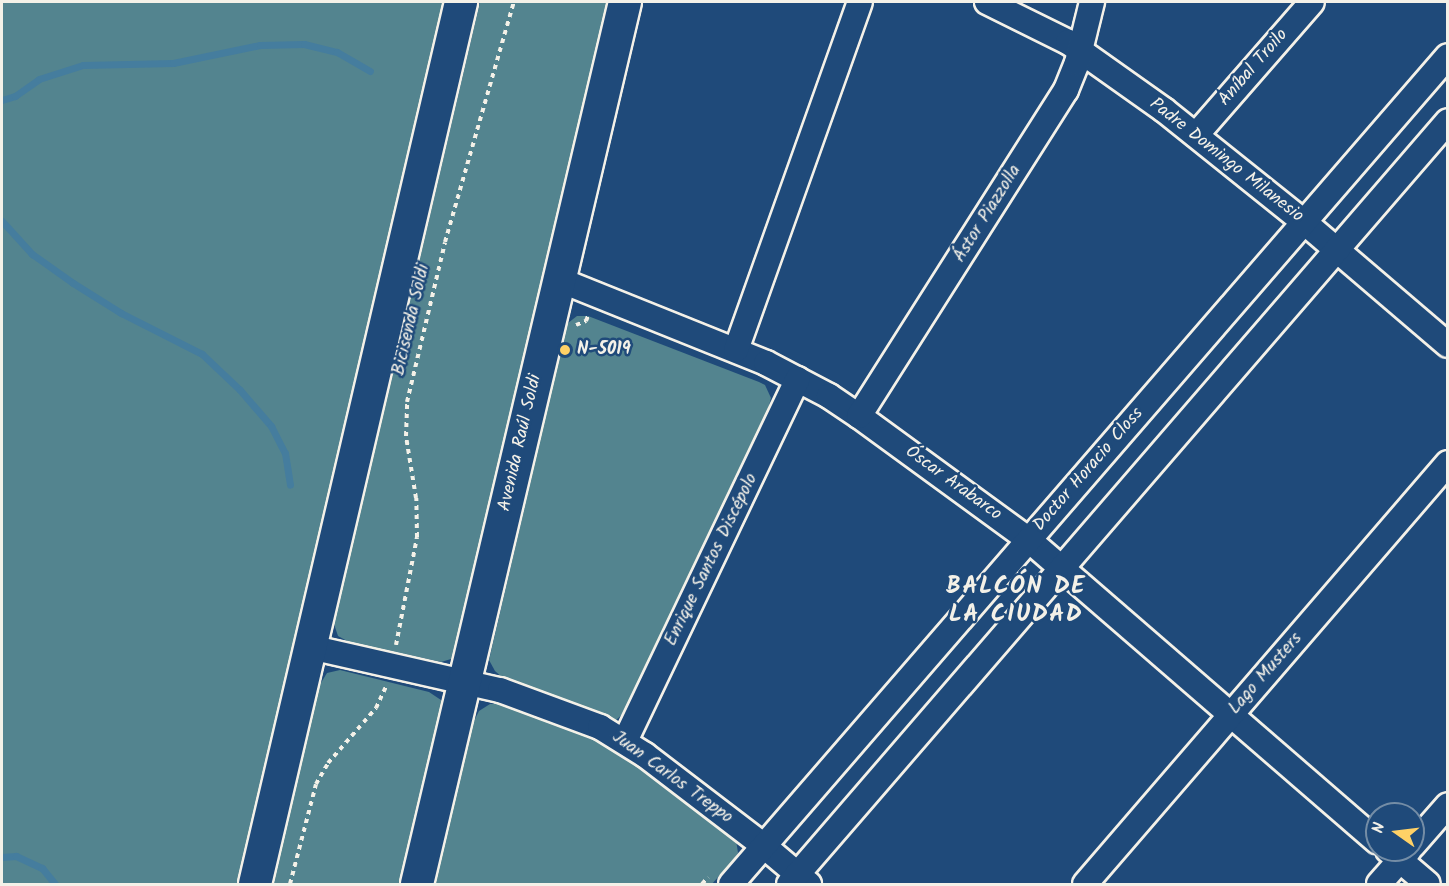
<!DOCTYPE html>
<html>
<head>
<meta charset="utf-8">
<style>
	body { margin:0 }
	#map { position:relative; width:1449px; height:886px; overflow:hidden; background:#1f4a7a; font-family:Kalam,sans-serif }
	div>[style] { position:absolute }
	.green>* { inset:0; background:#53848f }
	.stream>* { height:7px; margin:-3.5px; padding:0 3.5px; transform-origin:3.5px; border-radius:3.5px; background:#457d9e }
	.path>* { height:4px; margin-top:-2px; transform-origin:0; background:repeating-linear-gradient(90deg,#f4f1e8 0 4.5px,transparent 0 9px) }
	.roads { filter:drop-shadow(2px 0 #f4f1e8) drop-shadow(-2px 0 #f4f1e8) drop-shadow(0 2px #f4f1e8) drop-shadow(0 -2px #f4f1e8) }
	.minor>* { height:24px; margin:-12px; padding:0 12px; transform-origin:12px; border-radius:12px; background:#1f4a7a }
	.major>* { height:32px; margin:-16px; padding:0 16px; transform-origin:16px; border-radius:16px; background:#1f4a7a }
	.dots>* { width:16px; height:16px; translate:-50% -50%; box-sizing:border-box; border:3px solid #1f4a7a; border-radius:50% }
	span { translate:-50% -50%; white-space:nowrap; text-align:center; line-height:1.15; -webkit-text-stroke:5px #1f4a7a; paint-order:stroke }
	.street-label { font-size:18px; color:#f4f1e8 }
	.poi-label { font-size:18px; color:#f4f1e8; font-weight:700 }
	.left { translate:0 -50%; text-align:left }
	.district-label { font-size:24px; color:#f4f1e8; font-weight:700; letter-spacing:1.5px }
	.frame { position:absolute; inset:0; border:3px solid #f4f1e8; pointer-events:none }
	.north { position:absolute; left:1365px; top:802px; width:60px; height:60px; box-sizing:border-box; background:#1f4a7a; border:2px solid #748da6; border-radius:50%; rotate:284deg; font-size:16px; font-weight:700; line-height:24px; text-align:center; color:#f4f1e8 }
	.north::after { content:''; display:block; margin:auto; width:21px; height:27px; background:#ffd166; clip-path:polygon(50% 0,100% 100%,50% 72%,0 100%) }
</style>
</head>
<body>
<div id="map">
	<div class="green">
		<i style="clip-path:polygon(2px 2px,444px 2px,237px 884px,2px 884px)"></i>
		<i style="clip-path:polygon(480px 2px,608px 2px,456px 652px,451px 659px,441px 662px,349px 642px,338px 636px,334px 624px)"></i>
		<i style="clip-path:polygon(577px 316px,588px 316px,759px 382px,765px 385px,771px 398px,767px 413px,626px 711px,615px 721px,503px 678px,495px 671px,489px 660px,566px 329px,568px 323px)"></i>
		<i style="clip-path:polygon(340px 670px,429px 692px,441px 700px,442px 710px,402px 884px,272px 884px,319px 686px,327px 673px)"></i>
		<i style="clip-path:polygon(490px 704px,503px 704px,613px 744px,736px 840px,738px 853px,734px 859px,712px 884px,435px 884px,473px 723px,479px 711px)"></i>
	</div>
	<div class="stream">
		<i style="left:2px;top:100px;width:14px;rotate:-17deg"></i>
		<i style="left:15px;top:96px;width:29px;rotate:-35deg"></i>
		<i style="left:39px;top:79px;width:46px;rotate:-17.7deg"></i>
		<i style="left:83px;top:65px;width:90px;rotate:-1.3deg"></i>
		<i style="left:173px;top:63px;width:89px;rotate:-11.7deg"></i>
		<i style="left:260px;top:45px;width:44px;rotate:-1.3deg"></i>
		<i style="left:304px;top:44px;width:34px;rotate:14deg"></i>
		<i style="left:337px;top:52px;width:38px;rotate:30deg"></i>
		<i style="left:2px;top:221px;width:45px;rotate:47.7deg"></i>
		<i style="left:32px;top:254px;width:50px;rotate:35.3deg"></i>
		<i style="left:73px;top:283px;width:57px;rotate:32deg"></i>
		<i style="left:121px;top:313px;width:91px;rotate:26.8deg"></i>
		<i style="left:202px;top:354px;width:52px;rotate:43.5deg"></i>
		<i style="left:240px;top:390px;width:48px;rotate:49.3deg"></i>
		<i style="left:271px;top:426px;width:30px;rotate:63deg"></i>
		<i style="left:285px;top:453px;width:32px;rotate:81deg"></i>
		<i style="left:2px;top:857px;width:14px;rotate:-4deg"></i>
		<i style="left:16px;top:856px;width:29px;rotate:25deg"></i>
		<i style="left:42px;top:868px;width:21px;rotate:51deg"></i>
	</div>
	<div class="path">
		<i style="left:576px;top:325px;width:11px;rotate:-22deg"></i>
		<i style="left:586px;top:321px;width:5px;rotate:-68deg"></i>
		<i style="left:396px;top:645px;width:110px;rotate:-79deg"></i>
		<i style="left:417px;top:537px;width:39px;rotate:-91deg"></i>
		<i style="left:416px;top:498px;width:63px;rotate:-99.2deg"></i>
		<i style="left:406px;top:436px;width:34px;rotate:-88deg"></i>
		<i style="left:407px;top:402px;width:164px;rotate:-76.6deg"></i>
		<i style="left:445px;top:242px;width:250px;rotate:-74deg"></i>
		<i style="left:290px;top:884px;width:103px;rotate:-75.4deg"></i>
		<i style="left:316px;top:784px;width:24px;rotate:-60deg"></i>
		<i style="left:328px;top:763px;width:73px;rotate:-48.9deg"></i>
		<i style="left:376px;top:708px;width:23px;rotate:-65deg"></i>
		<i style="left:702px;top:884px;width:9px;rotate:-49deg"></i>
	</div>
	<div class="roads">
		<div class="minor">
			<i style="left:987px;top:2px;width:90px;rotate:26.3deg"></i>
			<i style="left:1068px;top:42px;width:118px;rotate:35.3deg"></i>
			<i style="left:1164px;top:110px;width:179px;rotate:38.7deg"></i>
			<i style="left:1304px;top:222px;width:189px;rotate:40.5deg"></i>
			<i style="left:1196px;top:135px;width:176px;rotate:-48.9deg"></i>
			<i style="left:560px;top:280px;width:222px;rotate:21.9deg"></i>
			<i style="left:766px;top:363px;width:71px;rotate:27.6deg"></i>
			<i style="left:829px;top:396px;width:36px;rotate:34deg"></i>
			<i style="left:859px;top:416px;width:210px;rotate:36.1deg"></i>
			<i style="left:1029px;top:540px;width:460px;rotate:40.9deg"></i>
			<i style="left:736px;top:350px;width:369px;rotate:-70.4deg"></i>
			<i style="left:859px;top:416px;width:386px;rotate:-57.6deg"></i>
			<i style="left:1066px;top:90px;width:29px;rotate:-68deg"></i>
			<i style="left:1077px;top:63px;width:63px;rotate:-76.2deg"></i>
			<i style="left:310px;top:647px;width:195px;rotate:12.8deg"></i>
			<i style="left:500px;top:690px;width:107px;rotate:20.3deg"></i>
			<i style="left:600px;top:727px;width:53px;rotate:31.9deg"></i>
			<i style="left:645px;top:755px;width:150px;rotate:37.4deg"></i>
			<i style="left:764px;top:846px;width:59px;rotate:40.2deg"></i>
			<i style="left:625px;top:741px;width:401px;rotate:-64.5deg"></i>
			<i style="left:1413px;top:845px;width:53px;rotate:-48.8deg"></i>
			<i style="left:1388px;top:850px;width:52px;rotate:40.4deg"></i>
			<i style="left:731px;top:884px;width:1095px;rotate:-49.11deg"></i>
			<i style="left:789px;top:884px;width:1008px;rotate:-49.18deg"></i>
			<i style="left:1085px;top:884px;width:556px;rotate:-49.23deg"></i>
			<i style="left:1379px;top:884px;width:45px;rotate:-48.6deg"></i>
		</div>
		<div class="major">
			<i style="left:255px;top:884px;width:906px;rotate:-76.85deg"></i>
			<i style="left:417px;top:884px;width:906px;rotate:-76.73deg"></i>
		</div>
	</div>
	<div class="dots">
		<i style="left:565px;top:350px;background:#ffd166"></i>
	</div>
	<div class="street-label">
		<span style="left:1254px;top:68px;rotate:-49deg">Aníbal Troilo</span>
		<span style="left:1226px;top:161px;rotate:38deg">Padre Domingo Milanesio</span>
		<span style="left:988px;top:214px;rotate:-58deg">Ástor Piazzolla</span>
		<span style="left:412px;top:320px;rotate:-77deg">Bicisenda Soldi</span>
		<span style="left:521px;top:443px;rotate:-77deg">Avenida Raúl Soldi</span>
		<span style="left:1089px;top:470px;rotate:-49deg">Doctor Horacio Closs</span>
		<span style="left:953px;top:484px;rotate:36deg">Óscar Arabarco</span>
		<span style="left:712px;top:560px;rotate:-64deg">Enrique Santos Discépolo</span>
		<span style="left:1266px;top:674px;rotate:-49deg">Lago Musters</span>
		<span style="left:672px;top:778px;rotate:36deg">Juan Carlos Treppo</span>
	</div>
	<div class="poi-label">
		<span class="left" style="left:577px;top:350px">N-5019</span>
	</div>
	<div class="district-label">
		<span style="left:1016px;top:601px">BALCÓN DE<br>LA CIUDAD</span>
	</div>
	<div class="frame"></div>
	<div class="north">N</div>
</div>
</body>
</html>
